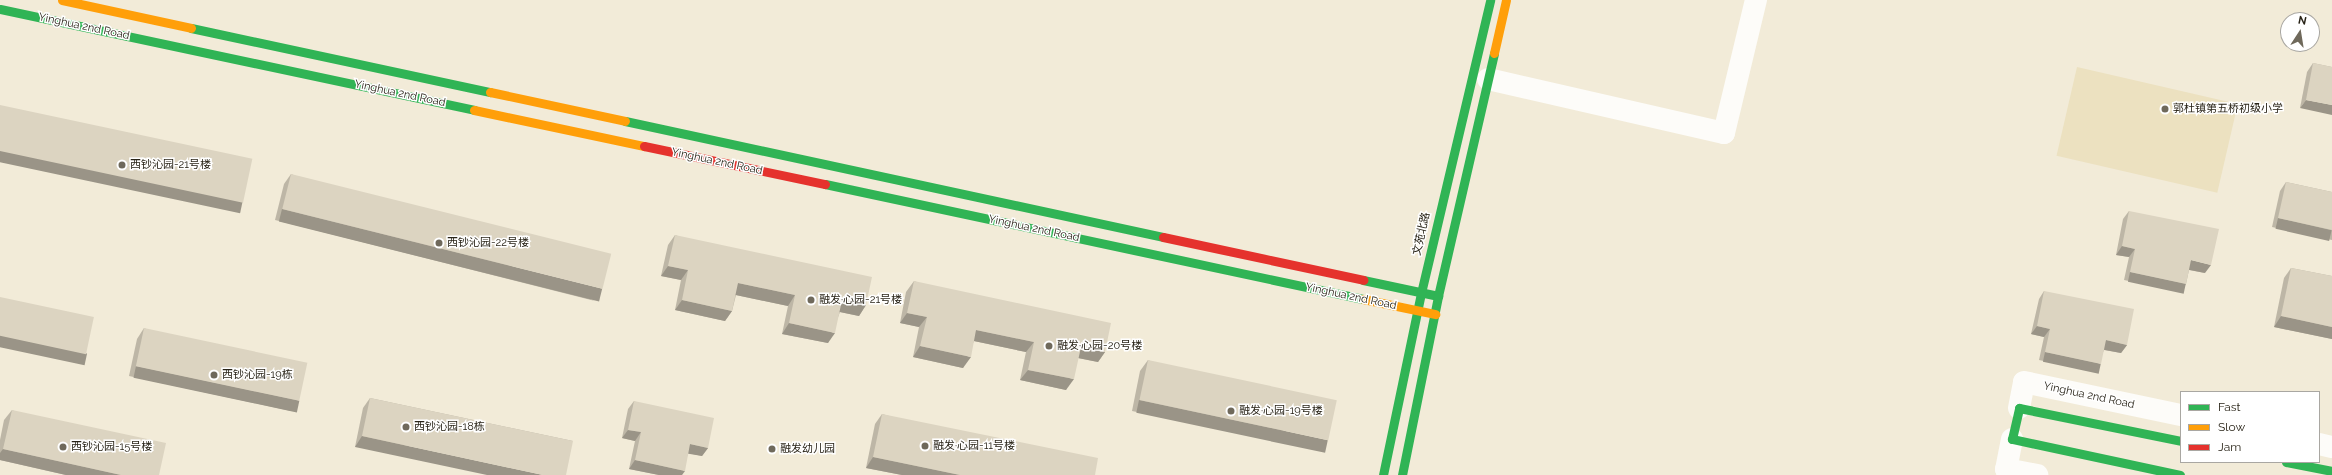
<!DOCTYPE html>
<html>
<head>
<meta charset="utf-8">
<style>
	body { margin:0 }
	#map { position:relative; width:2332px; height:475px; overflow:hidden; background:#f2ebd8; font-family:Raleway,"Noto Sans SC",sans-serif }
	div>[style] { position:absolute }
	.green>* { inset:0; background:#ece1c0; transform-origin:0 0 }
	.street>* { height:22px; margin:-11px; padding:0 11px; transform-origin:11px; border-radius:11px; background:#fdfcf9 }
	.fast>* { height:9px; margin:-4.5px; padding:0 4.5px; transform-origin:4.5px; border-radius:4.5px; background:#30b455 }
	.slow>* { height:9px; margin:-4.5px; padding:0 4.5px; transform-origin:4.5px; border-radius:4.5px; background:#ff9f0a }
	.jam>* { height:9px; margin:-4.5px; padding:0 4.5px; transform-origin:4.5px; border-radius:4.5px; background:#e5322d }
	.wall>* { inset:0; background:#bdb6a6 }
	.shaded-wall>* { inset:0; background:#9a9487; transform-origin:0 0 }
	.building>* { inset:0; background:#dcd4c1; transform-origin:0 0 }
	.dots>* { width:11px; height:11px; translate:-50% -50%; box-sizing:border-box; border:2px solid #fff; border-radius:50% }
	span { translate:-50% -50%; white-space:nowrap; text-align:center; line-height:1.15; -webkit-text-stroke:3px #fff; paint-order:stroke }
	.street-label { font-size:11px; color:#282317 }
	.poi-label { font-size:11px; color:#282317 }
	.left { translate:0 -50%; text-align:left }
	.legend { position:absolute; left:2180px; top:391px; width:140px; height:72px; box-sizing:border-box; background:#fff; border:1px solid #a9a7a2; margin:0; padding:5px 7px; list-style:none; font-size:12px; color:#282317 }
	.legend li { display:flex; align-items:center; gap:8px; height:20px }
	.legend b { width:20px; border:1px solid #a9a7a2 }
	.north { position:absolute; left:2280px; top:12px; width:40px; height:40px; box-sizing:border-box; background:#fff; border:1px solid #a9a7a2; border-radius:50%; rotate:12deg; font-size:11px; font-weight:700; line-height:16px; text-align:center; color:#282317 }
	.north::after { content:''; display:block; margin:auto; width:14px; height:18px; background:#6f695b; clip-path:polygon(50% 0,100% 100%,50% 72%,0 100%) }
</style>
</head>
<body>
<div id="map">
	<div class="green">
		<i style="left:2077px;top:67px;width:165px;height:91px;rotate:13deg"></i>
	</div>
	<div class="street">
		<i style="left:1488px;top:79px;width:242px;rotate:12.9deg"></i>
		<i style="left:1724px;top:133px;width:137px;rotate:-76.5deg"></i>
		<i style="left:2019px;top:408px;width:26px;rotate:-79deg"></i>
		<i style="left:2024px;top:382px;width:160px;rotate:11.9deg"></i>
		<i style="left:2012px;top:439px;width:31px;rotate:101deg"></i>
		<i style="left:2006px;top:469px;width:32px;rotate:11deg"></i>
		<i style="left:2319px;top:444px;width:13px;rotate:13deg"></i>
	</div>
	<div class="fast">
		<i style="left:0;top:9px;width:485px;rotate:12deg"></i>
		<i style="left:191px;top:28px;width:306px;rotate:12.1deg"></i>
		<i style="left:625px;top:121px;width:550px;rotate:12.17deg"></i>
		<i style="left:825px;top:184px;width:550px;rotate:12.07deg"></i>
		<i style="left:1363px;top:280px;width:77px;rotate:12deg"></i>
		<i style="left:2286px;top:462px;width:47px;rotate:11.1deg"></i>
		<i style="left:1383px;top:475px;width:186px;rotate:-78.2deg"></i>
		<i style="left:1421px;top:293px;width:301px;rotate:-76.7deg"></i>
		<i style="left:1402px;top:475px;width:183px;rotate:-78.6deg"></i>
		<i style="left:1438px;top:296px;width:249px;rotate:-77deg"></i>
		<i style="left:2180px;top:475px;width:172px;rotate:-167.9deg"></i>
		<i style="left:2012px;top:439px;width:32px;rotate:-77deg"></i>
		<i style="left:2019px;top:408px;width:165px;rotate:11.5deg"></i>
	</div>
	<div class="slow">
		<i style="left:62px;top:0;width:132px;rotate:12.2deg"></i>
		<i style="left:1494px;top:53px;width:54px;rotate:-77.2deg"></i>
		<i style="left:490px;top:92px;width:138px;rotate:12.1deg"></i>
		<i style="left:474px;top:110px;width:174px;rotate:12deg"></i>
		<i style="left:1363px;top:299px;width:74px;rotate:11.8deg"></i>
	</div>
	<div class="jam">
		<i style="left:644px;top:146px;width:185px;rotate:11.9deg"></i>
		<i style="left:1163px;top:237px;width:205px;rotate:12.1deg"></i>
	</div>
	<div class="wall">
		<i style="clip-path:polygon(2313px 63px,2332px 67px,2300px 108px,2307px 72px)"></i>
		<i style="clip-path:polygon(291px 174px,595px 301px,275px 220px,284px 184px)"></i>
		<i style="clip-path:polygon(2286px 182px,2332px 192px,2332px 240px,2272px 227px,2280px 191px)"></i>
		<i style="clip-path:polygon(2129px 211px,2205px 273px,2189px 270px,2186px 284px,2180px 292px,2124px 280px,2129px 257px,2116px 255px,2123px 219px)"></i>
		<i style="clip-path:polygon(675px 235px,866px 305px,859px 316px,840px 312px,828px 343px,782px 334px,788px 306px,736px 295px,732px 311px,725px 321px,675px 310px,681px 280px,661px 276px,668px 245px)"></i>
		<i style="clip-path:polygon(2291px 268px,2332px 276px,2332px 339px,2274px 327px,2284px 278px)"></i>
		<i style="clip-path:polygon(914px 281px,1105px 352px,1098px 362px,1078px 358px,1066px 390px,1020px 380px,1026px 352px,974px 341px,963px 368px,913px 357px,919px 327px,900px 323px,906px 292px)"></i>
		<i style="clip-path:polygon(2044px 291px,2127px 345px,2121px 353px,2104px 350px,2095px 372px,2039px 360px,2044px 337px,2031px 334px,2039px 299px)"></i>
		<i style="clip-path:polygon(144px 328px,299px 401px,291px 411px,129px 376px,137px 339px)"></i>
		<i style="clip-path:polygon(1148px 360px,1321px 450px,1132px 411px,1140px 371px)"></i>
		<i style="clip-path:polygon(370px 398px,573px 441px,355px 447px,363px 408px)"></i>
		<i style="clip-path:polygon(634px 401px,708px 448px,702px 456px,688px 453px,682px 475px,659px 475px,629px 469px,635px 441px,622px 438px,628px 409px)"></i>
		<i style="clip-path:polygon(12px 410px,159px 475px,66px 475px,0 460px,0 440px,4px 420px)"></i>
		<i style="clip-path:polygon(882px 414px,1095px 475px,902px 475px,866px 468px,875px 424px)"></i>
	</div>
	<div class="shaded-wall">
		<i style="clip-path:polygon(2306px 100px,2332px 105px,2332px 115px,2300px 108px)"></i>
		<i style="left:0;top:150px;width:248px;height:12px;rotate:12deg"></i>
		<i style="left:282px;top:209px;width:330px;height:13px;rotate:14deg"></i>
		<i style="left:2278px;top:218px;width:55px;height:11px;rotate:13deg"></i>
		<i style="clip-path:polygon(2122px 246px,2135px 249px,2129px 257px,2116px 255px)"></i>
		<i style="clip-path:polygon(2191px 260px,2211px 265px,2205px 273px,2185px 269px)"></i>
		<i style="clip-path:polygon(668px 266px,688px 270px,681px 280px,661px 276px)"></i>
		<i style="left:2130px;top:272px;width:57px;height:10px;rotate:12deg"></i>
		<i style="clip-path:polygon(738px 283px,795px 295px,788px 306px,731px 294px)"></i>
		<i style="clip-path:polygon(682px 300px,732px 311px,725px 321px,675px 310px)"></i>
		<i style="clip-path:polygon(842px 300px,866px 305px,859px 316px,835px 311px)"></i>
		<i style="clip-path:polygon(907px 313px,927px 317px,919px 327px,900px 323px)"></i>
		<i style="clip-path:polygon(2281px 316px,2332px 327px,2332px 339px,2274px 327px)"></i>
		<i style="clip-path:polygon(789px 323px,835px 333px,828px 343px,782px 334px)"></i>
		<i style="clip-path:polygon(2037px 326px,2050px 329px,2044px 337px,2031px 334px)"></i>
		<i style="clip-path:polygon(976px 330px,1034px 342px,1026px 352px,969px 340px)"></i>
		<i style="left:0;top:335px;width:89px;height:12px;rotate:12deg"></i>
		<i style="clip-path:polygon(2106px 340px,2127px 345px,2121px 353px,2100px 349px)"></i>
		<i style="clip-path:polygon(920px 346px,971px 357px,963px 368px,913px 357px)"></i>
		<i style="clip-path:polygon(1081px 347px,1105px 352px,1098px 362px,1073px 357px)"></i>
		<i style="left:2045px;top:352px;width:57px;height:10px;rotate:12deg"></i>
		<i style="left:136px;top:366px;width:167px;height:12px;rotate:12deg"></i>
		<i style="clip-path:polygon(1028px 370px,1074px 379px,1066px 390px,1020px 380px)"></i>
		<i style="left:1139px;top:400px;width:193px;height:13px;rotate:12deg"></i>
		<i style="clip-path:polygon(628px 430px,641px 432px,635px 441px,622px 438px)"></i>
		<i style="clip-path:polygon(362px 436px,543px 475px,487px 475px,355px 447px)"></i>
		<i style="clip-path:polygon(690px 444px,708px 448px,702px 456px,684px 453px)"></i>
		<i style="clip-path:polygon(3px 449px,121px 475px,66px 475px,0 460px,0 453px)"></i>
		<i style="clip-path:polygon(873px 457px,960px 475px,902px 475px,866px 468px)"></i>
		<i style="clip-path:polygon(635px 460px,685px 471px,682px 475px,659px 475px,629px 469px)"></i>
	</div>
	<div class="building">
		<i style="clip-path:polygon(2313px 63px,2332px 67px,2332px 105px,2306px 100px)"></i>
		<i style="left:0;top:105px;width:258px;height:45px;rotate:12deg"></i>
		<i style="left:291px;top:174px;width:330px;height:36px;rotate:14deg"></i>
		<i style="clip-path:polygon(2286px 182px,2332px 192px,2332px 230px,2278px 218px)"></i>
		<i style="clip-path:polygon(2129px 211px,2219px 229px,2211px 265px,2191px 260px,2186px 284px,2130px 272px,2135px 249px,2122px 246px)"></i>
		<i style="clip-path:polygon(675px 235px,872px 277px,866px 305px,842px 300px,835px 333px,789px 323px,795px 295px,738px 283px,732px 311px,682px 300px,688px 270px,668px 266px)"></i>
		<i style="clip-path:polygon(2291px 268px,2332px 276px,2332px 327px,2281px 316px)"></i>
		<i style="clip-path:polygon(914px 281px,1111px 323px,1105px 352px,1081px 347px,1074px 379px,1028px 370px,1034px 342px,976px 330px,971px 357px,920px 346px,927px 317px,907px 313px)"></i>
		<i style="clip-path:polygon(2044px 291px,2134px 309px,2127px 345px,2106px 340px,2101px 364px,2045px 352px,2050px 329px,2037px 326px)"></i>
		<i style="left:0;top:297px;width:96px;height:38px;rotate:12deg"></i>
		<i style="left:144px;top:328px;width:167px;height:39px;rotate:12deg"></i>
		<i style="left:1148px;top:360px;width:193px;height:41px;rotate:12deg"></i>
		<i style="clip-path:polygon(370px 398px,573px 441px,566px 475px,543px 475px,362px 436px)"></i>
		<i style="clip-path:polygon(634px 401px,714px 418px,708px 448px,690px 444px,685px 471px,635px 460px,641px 432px,628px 430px)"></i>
		<i style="clip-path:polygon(12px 410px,166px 443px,159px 475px,121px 475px,3px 449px)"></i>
		<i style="clip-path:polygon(882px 414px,1098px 458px,1095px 475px,960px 475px,873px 457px)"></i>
	</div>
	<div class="dots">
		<i style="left:2165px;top:109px;background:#6f695b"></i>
		<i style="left:122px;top:165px;background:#6f695b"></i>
		<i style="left:439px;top:243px;background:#6f695b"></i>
		<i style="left:811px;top:300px;background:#6f695b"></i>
		<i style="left:1049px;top:346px;background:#6f695b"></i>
		<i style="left:214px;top:375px;background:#6f695b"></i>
		<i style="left:1231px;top:411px;background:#6f695b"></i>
		<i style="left:406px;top:427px;background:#6f695b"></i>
		<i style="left:925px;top:446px;background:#6f695b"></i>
		<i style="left:63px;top:447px;background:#6f695b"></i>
		<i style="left:772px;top:449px;background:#6f695b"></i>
	</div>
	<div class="street-label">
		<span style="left:84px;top:27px;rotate:12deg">Yinghua 2nd Road</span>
		<span style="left:400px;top:94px;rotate:12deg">Yinghua 2nd Road</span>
		<span style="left:717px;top:162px;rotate:12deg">Yinghua 2nd Road</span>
		<span style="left:1034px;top:229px;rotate:12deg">Yinghua 2nd Road</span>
		<span style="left:1422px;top:234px;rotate:-77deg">文苑北路</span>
		<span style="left:1351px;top:297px;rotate:12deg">Yinghua 2nd Road</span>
		<span style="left:2089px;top:396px;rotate:12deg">Yinghua 2nd Road</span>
	</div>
	<div class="poi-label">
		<span class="left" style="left:2173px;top:109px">郭杜镇第五桥初级小学</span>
		<span class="left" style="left:130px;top:165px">西钞沁园-21号楼</span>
		<span class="left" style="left:447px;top:243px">西钞沁园-22号楼</span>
		<span class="left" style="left:819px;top:300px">融发·心园-21号楼</span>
		<span class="left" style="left:1057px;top:346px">融发·心园-20号楼</span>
		<span class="left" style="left:222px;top:375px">西钞沁园-19栋</span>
		<span class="left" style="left:1239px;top:411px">融发·心园-19号楼</span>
		<span class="left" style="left:414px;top:427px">西钞沁园-18栋</span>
		<span class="left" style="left:933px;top:446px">融发·心园-11号楼</span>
		<span class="left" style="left:71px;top:447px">西钞沁园-15号楼</span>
		<span class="left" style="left:780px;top:449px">融发幼儿园</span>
	</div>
	<ul class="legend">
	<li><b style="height:5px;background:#30b455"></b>Fast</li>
	<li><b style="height:5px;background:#ff9f0a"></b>Slow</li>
	<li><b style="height:5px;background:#e5322d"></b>Jam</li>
	</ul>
	<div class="north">N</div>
</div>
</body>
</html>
